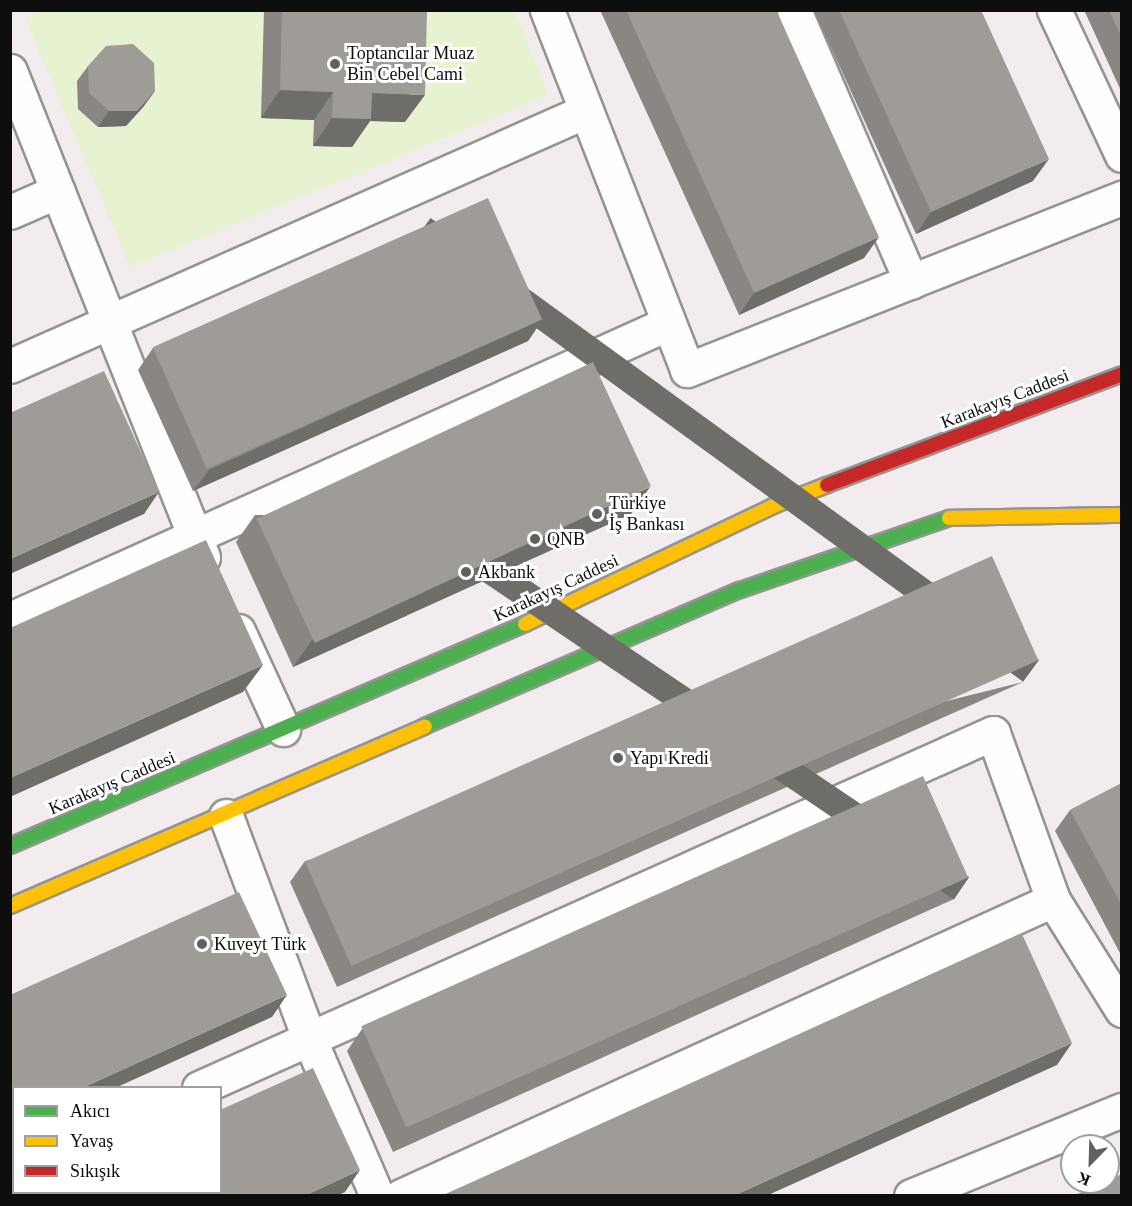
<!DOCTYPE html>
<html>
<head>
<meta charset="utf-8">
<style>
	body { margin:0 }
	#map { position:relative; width:1132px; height:1206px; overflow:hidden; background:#fcf9f2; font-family:Georgia,serif }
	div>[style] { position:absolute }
	.industrial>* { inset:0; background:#f3ecef }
	.green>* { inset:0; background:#e7f2d1 }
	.roads { filter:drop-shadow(2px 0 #959491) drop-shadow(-2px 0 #959491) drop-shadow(0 2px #959491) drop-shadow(0 -2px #959491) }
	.street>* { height:33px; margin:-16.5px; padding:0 16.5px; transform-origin:16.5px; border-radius:16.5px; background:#fffefd }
	.fast>* { height:14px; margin:-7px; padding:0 7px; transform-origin:7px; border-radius:7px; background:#4caf50 }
	.slow>* { height:14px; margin:-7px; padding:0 7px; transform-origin:7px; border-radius:7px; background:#ffc107 }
	.jam>* { height:14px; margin:-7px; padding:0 7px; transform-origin:7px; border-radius:7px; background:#c62828 }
	.wall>* { inset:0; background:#898683 }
	.shaded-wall>* { inset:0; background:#6f6d6a; transform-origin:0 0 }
	.building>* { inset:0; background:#9f9c98; transform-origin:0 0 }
	.dots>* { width:16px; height:16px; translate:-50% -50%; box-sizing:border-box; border:3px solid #fff; border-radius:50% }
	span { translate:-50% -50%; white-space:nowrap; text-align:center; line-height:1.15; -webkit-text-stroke:6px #fff; paint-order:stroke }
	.poi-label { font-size:18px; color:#0e0e0e }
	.left { translate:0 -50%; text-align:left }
	.street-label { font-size:18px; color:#0e0e0e }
	.frame { position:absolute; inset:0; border:12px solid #0e0e0e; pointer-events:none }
	.legend { position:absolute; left:12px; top:1086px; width:210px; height:108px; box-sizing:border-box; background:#fff; border:2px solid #9f9f9f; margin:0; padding:8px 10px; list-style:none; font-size:18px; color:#0e0e0e }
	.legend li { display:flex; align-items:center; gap:12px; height:30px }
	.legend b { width:30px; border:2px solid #9f9f9f }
	.north { position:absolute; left:1060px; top:1134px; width:60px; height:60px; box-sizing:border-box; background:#fff; border:2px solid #9f9f9f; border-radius:50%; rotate:203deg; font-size:16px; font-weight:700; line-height:24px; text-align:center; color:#0e0e0e }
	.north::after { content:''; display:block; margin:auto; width:21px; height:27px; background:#61605e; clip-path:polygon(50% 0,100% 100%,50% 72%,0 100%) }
</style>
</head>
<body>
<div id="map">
	<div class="industrial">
		<i style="clip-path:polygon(evenodd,10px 11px,1121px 11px,1121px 1195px,11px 1195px,10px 11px,14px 1088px,220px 1088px,220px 1192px,14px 1192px,14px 1088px,10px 11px,1072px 1146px,1108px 1146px,1108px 1182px,1072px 1182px,1072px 1146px)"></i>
	</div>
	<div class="green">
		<i style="clip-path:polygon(41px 10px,515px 11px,548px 95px,130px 267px,25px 18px)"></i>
	</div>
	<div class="roads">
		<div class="street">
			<i style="left:547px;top:10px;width:386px;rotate:68.7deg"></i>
			<i style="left:687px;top:370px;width:468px;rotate:-21.6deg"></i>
			<i style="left:794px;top:10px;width:296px;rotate:66.7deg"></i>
			<i style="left:1054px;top:10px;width:160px;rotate:64.9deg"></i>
			<i style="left:10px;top:71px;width:523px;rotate:68.34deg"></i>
			<i style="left:10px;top:212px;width:52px;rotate:-23.6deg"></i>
			<i style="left:10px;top:366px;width:630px;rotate:-23.88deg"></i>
			<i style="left:10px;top:619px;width:722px;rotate:-24.19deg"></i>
			<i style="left:238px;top:631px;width:108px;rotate:65.3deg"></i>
			<i style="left:226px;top:816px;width:237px;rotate:69.5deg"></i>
			<i style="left:309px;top:1038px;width:172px;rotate:66.7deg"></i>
			<i style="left:199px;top:1088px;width:870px;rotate:-24.09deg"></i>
			<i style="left:993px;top:733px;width:177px;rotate:70.2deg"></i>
			<i style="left:1053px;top:900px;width:130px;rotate:57.9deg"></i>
			<i style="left:10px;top:1171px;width:4px;rotate:-14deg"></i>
			<i style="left:401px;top:1196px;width:716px;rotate:-24.42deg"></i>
			<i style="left:911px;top:1196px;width:228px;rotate:-22.2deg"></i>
		</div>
		<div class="fast">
			<i style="left:425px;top:726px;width:343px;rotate:-23.4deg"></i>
			<i style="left:740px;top:590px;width:221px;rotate:-19deg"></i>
			<i style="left:10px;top:846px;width:561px;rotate:-23.32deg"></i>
		</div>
		<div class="slow">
			<i style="left:949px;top:518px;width:173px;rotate:-1deg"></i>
			<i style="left:525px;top:624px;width:275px;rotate:-25.4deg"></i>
			<i style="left:773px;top:506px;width:58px;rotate:-21.3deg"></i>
			<i style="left:10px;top:906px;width:452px;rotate:-23.4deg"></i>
		</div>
		<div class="jam">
			<i style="left:827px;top:485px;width:315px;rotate:-20.6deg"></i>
		</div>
	</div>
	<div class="wall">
		<i style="clip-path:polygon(264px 10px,427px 10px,405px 122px,370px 121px,352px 147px,313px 146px,314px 120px,261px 118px)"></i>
		<i style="clip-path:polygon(600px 10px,776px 10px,864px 258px,739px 315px)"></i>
		<i style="clip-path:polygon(814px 10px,981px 10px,1033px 181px,916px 234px)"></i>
		<i style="clip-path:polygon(1084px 10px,1122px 10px,1122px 93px)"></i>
		<i style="clip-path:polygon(88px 66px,144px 106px,126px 126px,98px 127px,78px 109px,77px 81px)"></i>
		<i style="clip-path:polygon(543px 319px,528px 341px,193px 491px,138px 370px,153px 348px)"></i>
		<i style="clip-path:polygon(631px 514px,293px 667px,236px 542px,255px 515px)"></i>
		<i style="clip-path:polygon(1023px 682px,337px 987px,290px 882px,305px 861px)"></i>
		<i style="clip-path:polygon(1122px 783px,1122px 957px,1055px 831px,1070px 810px)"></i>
		<i style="clip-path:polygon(969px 877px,954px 899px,393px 1152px,347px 1051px,362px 1029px)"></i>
	</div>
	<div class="shaded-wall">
		<i style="clip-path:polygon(280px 90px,333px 92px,314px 120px,261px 118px)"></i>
		<i style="clip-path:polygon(155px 91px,144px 106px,126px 126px,98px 127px,109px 111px)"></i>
		<i style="clip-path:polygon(372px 93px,425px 95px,405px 122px,370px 121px,352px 147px,313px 146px,332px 118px)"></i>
		<i style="clip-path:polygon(1049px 159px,1033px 181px,916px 234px,931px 212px)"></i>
		<i style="clip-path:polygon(879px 237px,864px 258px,739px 315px,754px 293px)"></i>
		<i style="clip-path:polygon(543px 319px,528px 341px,193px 491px,209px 470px)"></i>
		<i style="clip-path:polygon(650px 487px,631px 514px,293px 667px,312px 640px)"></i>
		<i style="clip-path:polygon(159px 492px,144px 514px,10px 574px,10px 559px)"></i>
		<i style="left:1039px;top:660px;width:27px;height:752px;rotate:126deg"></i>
		<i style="clip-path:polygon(263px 665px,243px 692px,10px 797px,10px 778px)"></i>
		<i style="left:969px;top:877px;width:27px;height:615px;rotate:124deg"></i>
		<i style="clip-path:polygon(287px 995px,272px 1017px,115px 1088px,82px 1088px)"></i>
		<i style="clip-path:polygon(1072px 1043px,1057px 1065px,766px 1196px,733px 1196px)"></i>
		<i style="clip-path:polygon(14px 1118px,14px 1133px,10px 1134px,10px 1120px)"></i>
		<i style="clip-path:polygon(360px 1170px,345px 1192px,337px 1196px,304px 1196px)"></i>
	</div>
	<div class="building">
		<i style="clip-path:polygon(282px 10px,427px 10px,425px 95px,372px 93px,371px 119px,332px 118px,333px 92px,280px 90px)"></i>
		<i style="clip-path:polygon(626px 10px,776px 10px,879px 237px,754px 293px)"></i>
		<i style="clip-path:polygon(839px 10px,981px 10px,1049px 159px,931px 212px)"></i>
		<i style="clip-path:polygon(1109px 10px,1122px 10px,1122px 38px)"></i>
		<i style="clip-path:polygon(133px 44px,154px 63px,155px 91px,137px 111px,109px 111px,89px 93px,88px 66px,106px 46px)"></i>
		<i style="left:488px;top:198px;width:133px;height:367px;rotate:66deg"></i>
		<i style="left:593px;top:362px;width:137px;height:371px;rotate:65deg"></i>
		<i style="clip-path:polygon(104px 371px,159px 492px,10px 559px,10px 413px)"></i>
		<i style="clip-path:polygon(206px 540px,263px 665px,10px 778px,10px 628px)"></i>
		<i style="left:992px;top:556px;width:114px;height:752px;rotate:66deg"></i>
		<i style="left:923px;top:776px;width:111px;height:615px;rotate:66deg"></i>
		<i style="clip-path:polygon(1122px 783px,1122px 906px,1070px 810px)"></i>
		<i style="clip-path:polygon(239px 892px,287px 995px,82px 1088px,14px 1088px,14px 1118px,10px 1120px,10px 995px)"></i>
		<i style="clip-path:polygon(1022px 934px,1072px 1043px,733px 1196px,441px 1196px)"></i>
		<i style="clip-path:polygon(313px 1068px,360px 1170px,304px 1196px,30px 1196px,37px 1192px,220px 1192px,220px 1110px)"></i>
		<i style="clip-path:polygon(1122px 1174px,1122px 1196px,1073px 1196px,1103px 1182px,1108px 1182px,1108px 1180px)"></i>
	</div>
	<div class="dots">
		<i style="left:335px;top:64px;background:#61605e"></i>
		<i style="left:597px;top:514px;background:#61605e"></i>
		<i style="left:535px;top:539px;background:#61605e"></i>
		<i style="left:466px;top:572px;background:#61605e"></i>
		<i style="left:618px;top:758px;background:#61605e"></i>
		<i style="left:202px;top:944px;background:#61605e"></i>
	</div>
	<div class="poi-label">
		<span class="left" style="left:347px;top:64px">Toptancılar Muaz<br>Bin Cebel Cami</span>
		<span class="left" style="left:609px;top:514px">Türkiye<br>İş Bankası</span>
		<span class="left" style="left:547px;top:539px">QNB</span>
		<span class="left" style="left:478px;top:572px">Akbank</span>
		<span class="left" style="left:630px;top:758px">Yapı Kredi</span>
		<span class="left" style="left:214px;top:944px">Kuveyt Türk</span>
	</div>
	<div class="street-label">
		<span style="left:1005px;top:399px;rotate:-21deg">Karakayış Caddesi</span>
		<span style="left:556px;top:588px;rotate:-25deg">Karakayış Caddesi</span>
		<span style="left:112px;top:783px;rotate:-23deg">Karakayış Caddesi</span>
	</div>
	<div class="frame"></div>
	<ul class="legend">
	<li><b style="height:8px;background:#4caf50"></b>Akıcı</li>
	<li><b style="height:8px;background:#ffc107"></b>Yavaş</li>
	<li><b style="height:8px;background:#c62828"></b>Sıkışık</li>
	</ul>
	<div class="north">K</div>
</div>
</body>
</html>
